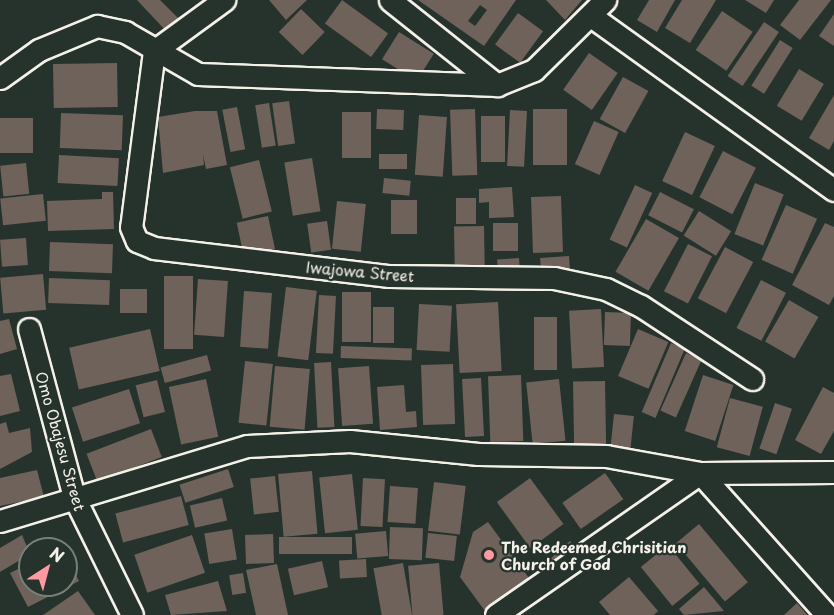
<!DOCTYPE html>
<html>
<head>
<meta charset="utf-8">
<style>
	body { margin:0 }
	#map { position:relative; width:834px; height:615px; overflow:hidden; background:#26332d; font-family:"Playpen Sans",sans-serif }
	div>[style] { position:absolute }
	.building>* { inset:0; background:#6e625a; transform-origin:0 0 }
	.roads { filter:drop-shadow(2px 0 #f4f1e8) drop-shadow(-2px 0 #f4f1e8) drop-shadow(0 2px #f4f1e8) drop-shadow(0 -2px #f4f1e8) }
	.minor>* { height:21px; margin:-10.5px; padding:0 10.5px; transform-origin:10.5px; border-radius:10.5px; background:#26332d }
	.dots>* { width:16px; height:16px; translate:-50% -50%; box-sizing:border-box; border:3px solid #26332d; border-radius:50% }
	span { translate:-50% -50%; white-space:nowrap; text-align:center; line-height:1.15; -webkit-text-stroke:4.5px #26332d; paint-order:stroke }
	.street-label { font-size:15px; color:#f4f1e8 }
	.poi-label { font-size:15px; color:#f4f1e8; font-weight:700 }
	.left { translate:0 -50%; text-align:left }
	.north { position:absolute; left:18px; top:537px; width:60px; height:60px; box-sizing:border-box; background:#26332d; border:2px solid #787f78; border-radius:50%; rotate:36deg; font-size:16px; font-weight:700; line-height:24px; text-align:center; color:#f4f1e8 }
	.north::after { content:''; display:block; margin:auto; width:21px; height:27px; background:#ff9aa2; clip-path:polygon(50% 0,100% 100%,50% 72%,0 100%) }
</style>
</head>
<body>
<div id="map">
	<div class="building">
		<i style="clip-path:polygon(137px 0,160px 0,180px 20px,167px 32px)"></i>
		<i style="clip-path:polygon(269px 0,307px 0,286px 20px)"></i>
		<i style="left:342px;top:0;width:57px;height:29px;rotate:36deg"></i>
		<i style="clip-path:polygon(evenodd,418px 0,516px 0,484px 46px,418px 0,480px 5px,487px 10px,475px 26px,468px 21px,480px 5px)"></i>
		<i style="clip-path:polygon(546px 0,582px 0,565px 20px)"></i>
		<i style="clip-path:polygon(649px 0,675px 0,657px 32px,637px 20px)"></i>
		<i style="clip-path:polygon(682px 0,716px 0,690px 43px,665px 28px)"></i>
		<i style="clip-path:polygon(745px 0,774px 0,766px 13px)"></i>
		<i style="clip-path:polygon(799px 0,831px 0,800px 40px,780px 25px)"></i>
		<i style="left:301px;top:9px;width:33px;height:32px;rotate:44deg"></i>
		<i style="left:722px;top:11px;width:37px;height:47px;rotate:34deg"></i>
		<i style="left:518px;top:13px;width:31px;height:39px;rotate:36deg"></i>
		<i style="clip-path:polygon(834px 14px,834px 46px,819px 36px)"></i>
		<i style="left:764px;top:22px;width:18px;height:65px;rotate:34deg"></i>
		<i style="left:399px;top:32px;width:41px;height:32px;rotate:32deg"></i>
		<i style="left:780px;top:40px;width:15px;height:54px;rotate:32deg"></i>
		<i style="left:589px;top:53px;width:35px;height:45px;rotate:35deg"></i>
		<i style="left:117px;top:63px;width:44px;height:64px;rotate:89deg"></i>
		<i style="left:799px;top:69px;width:29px;height:43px;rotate:31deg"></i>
		<i style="left:623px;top:77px;width:29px;height:48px;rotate:29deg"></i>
		<i style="clip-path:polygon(834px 95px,834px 141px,829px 150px,809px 138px)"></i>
		<i style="left:289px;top:101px;width:43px;height:17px;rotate:82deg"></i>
		<i style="left:269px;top:103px;width:43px;height:14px;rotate:81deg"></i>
		<i style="left:237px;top:107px;width:43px;height:15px;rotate:79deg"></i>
		<i style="left:377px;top:109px;width:27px;height:20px;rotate:2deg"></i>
		<i style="left:475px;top:109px;width:66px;height:25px;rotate:88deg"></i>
		<i style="left:533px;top:109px;width:34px;height:56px"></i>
		<i style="left:510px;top:110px;width:17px;height:56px;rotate:3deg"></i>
		<i style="clip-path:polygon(195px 111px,217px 111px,227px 165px,206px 169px,203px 155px,204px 165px,163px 173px,158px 117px)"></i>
		<i style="left:342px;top:112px;width:29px;height:46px"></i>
		<i style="left:61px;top:113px;width:62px;height:35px;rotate:2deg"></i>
		<i style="left:419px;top:115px;width:28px;height:60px;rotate:4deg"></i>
		<i style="left:481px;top:116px;width:24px;height:46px"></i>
		<i style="left:0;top:118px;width:33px;height:35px"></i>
		<i style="left:594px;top:121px;width:27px;height:47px;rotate:24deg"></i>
		<i style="left:685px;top:132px;width:33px;height:54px;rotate:25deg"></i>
		<i style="left:723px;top:151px;width:37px;height:52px;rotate:27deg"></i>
		<i style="left:379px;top:154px;width:28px;height:15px"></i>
		<i style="left:59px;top:155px;width:60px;height:28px;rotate:3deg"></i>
		<i style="left:312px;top:158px;width:54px;height:28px;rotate:81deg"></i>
		<i style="left:259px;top:160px;width:53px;height:30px;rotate:76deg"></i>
		<i style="left:26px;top:163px;width:31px;height:26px;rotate:84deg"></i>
		<i style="left:384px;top:178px;width:27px;height:15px;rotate:6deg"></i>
		<i style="left:755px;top:183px;width:31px;height:55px;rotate:22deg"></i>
		<i style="left:635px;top:185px;width:19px;height:60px;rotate:25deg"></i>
		<i style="clip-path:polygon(512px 187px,514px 217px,489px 218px,489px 202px,479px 203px,479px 189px)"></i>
		<i style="clip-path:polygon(102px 192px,113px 192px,114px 229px,48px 231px,47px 201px,102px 199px)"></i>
		<i style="left:660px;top:192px;width:38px;height:26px;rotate:27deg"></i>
		<i style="left:43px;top:194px;width:27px;height:43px;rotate:84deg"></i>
		<i style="left:561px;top:196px;width:56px;height:30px;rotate:88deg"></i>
		<i style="left:456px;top:198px;width:20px;height:26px"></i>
		<i style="left:391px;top:200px;width:26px;height:34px"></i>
		<i style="left:337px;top:201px;width:29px;height:48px;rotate:6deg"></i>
		<i style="left:786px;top:205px;width:34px;height:60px;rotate:24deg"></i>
		<i style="left:699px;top:211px;width:38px;height:29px;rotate:32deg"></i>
		<i style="left:268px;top:216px;width:34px;height:32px;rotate:78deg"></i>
		<i style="left:646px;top:219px;width:38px;height:61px;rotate:30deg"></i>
		<i style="left:327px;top:221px;width:29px;height:20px;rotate:82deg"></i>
		<i style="left:493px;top:223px;width:25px;height:28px"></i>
		<i style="clip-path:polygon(825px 223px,834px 227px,834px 296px,829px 305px,792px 285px)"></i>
		<i style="left:484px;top:226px;width:40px;height:30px;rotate:89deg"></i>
		<i style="left:26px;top:238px;width:27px;height:26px;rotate:86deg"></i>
		<i style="left:50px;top:242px;width:63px;height:29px;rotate:2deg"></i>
		<i style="left:688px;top:244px;width:27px;height:53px;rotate:27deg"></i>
		<i style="left:725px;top:247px;width:32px;height:58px;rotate:28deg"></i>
		<i style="left:569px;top:256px;width:15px;height:29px;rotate:86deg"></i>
		<i style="left:519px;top:258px;width:15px;height:22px;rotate:86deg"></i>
		<i style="left:43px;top:274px;width:36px;height:43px;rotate:85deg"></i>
		<i style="left:164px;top:276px;width:29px;height:73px"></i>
		<i style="left:49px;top:278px;width:61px;height:25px;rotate:2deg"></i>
		<i style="left:198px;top:279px;width:30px;height:56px;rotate:4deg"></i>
		<i style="left:761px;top:280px;width:28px;height:54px;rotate:27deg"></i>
		<i style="left:286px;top:287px;width:31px;height:70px;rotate:7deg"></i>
		<i style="left:120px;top:289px;width:27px;height:24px"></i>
		<i style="left:244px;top:291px;width:28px;height:56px;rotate:4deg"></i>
		<i style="left:342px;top:292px;width:29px;height:50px"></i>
		<i style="left:319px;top:295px;width:17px;height:58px;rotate:3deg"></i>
		<i style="left:789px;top:300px;width:34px;height:48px;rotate:30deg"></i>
		<i style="left:498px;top:302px;width:69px;height:42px;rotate:87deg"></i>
		<i style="left:419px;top:304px;width:33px;height:46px;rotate:3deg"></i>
		<i style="left:373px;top:307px;width:21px;height:36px"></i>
		<i style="left:601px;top:309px;width:58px;height:32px;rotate:87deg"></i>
		<i style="left:605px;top:312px;width:26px;height:33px;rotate:2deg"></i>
		<i style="left:534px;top:317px;width:23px;height:53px"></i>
		<i style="clip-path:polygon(9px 319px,17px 349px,0 354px,0 321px)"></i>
		<i style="left:150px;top:329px;width:43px;height:83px;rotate:77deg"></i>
		<i style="left:638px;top:329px;width:33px;height:51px;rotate:23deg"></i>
		<i style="left:671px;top:343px;width:15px;height:75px;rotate:23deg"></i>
		<i style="left:341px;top:346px;width:71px;height:12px;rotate:2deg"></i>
		<i style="left:686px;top:353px;width:17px;height:63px;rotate:24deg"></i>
		<i style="left:207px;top:355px;width:16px;height:48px;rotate:75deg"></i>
		<i style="left:245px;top:361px;width:28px;height:62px;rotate:6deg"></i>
		<i style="left:331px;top:362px;width:65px;height:17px;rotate:87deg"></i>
		<i style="left:453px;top:364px;width:60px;height:32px;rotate:88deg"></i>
		<i style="left:275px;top:366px;width:35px;height:61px;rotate:5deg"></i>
		<i style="left:369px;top:366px;width:58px;height:31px;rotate:86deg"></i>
		<i style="clip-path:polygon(11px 374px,20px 411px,0 416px,0 376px)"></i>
		<i style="left:521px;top:375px;width:66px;height:33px;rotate:88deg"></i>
		<i style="left:703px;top:375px;width:32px;height:59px;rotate:18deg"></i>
		<i style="left:481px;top:378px;width:58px;height:19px;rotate:87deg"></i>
		<i style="left:206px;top:379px;width:59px;height:38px;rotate:78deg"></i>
		<i style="left:559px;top:379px;width:62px;height:33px;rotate:84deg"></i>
		<i style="left:157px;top:380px;width:33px;height:22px;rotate:76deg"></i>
		<i style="left:605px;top:381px;width:64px;height:32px;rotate:89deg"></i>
		<i style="clip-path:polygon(404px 385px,406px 412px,416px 411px,417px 427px,380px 430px,377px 387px)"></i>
		<i style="clip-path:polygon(823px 387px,834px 393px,834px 431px,821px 454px,795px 440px)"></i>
		<i style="left:129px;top:389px;width:36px;height:60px;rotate:72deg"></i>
		<i style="left:730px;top:398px;width:34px;height:51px;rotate:15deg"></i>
		<i style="left:775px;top:403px;width:18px;height:48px;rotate:19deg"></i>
		<i style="left:614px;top:414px;width:20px;height:36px;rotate:6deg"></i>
		<i style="clip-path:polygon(6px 422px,9px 433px,30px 428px,32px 452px,0 469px,0 424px)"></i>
		<i style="left:151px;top:429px;width:30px;height:69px;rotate:69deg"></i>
		<i style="left:228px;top:469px;width:19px;height:51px;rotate:72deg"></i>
		<i style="clip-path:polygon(37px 470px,44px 497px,0 506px,0 478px)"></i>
		<i style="left:312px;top:471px;width:63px;height:34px;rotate:85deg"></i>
		<i style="left:605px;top:473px;width:32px;height:52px;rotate:55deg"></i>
		<i style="left:352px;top:474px;width:56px;height:33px;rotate:84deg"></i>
		<i style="left:275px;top:476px;width:36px;height:25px;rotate:84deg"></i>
		<i style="left:363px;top:478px;width:22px;height:48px;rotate:3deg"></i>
		<i style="left:530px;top:478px;width:57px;height:41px;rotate:54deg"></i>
		<i style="left:434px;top:482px;width:32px;height:49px;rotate:7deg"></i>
		<i style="left:390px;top:486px;width:28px;height:36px;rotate:4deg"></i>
		<i style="left:181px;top:496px;width:30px;height:68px;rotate:75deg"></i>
		<i style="left:222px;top:498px;width:23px;height:33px;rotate:77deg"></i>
		<i style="clip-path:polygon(488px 522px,529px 578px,485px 611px,460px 577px,473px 532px)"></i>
		<i style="left:699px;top:524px;width:76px;height:30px;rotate:50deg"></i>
		<i style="left:390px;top:527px;width:33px;height:32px;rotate:2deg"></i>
		<i style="left:232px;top:529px;width:31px;height:28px;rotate:81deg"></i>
		<i style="left:386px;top:531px;width:25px;height:31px;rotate:85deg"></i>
		<i style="left:428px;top:533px;width:29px;height:25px;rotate:6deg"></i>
		<i style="left:273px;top:534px;width:29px;height:28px;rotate:88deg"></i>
		<i style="clip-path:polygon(22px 535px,30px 554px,0 572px,0 548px)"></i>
		<i style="left:192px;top:535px;width:40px;height:61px;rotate:71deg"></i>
		<i style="left:352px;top:537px;width:17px;height:73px;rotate:90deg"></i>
		<i style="left:570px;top:541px;width:12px;height:34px;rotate:48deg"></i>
		<i style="left:668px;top:545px;width:50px;height:35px;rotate:51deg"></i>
		<i style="clip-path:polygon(66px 555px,79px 581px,28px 607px,10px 573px,30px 563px,30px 585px,66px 585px)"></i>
		<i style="left:366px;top:559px;width:18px;height:27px;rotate:87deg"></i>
		<i style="left:322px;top:561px;width:27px;height:35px;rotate:77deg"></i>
		<i style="left:403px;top:563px;width:53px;height:30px;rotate:80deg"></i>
		<i style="left:439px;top:563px;width:52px;height:31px;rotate:85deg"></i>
		<i style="clip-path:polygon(277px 564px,288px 615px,256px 615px,246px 570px)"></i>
		<i style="left:243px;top:573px;width:20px;height:14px;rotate:81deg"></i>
		<i style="clip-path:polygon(629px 577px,658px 611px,654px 615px,610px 615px,599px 602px)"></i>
		<i style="clip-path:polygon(218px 581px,227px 611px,171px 615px,165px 595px)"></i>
		<i style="clip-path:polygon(704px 587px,724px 611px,684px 615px,679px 609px)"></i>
		<i style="clip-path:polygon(78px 591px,95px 615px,43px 615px)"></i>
		<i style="clip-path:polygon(797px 603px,807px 615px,784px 615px)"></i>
	</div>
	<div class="roads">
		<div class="minor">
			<i style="left:390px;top:0;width:137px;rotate:38.5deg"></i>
			<i style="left:591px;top:16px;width:299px;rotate:35.6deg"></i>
			<i style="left:154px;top:51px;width:177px;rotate:97.4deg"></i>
			<i style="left:131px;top:227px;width:15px;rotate:67deg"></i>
			<i style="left:137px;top:241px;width:18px;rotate:22deg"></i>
			<i style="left:154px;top:248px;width:237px;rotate:6.8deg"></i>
			<i style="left:389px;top:276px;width:165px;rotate:0.7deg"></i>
			<i style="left:554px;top:278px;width:53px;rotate:11.9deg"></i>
			<i style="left:606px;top:289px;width:39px;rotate:26deg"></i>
			<i style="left:641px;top:306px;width:133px;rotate:33.3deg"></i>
			<i style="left:154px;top:51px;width:87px;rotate:-36.1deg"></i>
			<i style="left:0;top:78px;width:48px;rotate:-35.7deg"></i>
			<i style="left:39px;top:50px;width:63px;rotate:-22.5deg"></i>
			<i style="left:97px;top:26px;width:29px;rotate:12deg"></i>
			<i style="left:125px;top:32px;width:84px;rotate:29.9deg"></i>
			<i style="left:198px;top:74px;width:299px;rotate:2.1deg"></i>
			<i style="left:497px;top:85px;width:40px;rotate:-22deg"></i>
			<i style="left:534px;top:70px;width:100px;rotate:-44.6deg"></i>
			<i style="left:29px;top:329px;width:174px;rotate:75deg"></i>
			<i style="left:74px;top:497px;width:131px;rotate:63.8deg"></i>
			<i style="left:0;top:521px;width:258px;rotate:-16.9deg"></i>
			<i style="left:247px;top:446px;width:103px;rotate:-2.8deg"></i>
			<i style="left:350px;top:441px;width:129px;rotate:5.8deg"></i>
			<i style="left:478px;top:454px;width:128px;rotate:0.9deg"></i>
			<i style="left:606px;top:456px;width:96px;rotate:10.3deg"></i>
			<i style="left:700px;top:473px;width:191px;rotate:48.2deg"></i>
			<i style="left:496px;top:615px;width:249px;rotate:-34.8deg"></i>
			<i style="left:700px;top:473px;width:134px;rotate:-0.4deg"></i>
		</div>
	</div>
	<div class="dots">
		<i style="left:489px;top:555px;background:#ff9aa2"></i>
	</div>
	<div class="street-label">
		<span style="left:360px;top:271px;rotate:5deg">Iwajowa Street</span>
		<span style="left:61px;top:441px;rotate:74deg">Omo Obajesu Street</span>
	</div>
	<div class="poi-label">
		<span class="left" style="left:501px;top:555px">The Redeemed Chrisitian<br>Church of God</span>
	</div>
	<div class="north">N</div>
</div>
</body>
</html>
